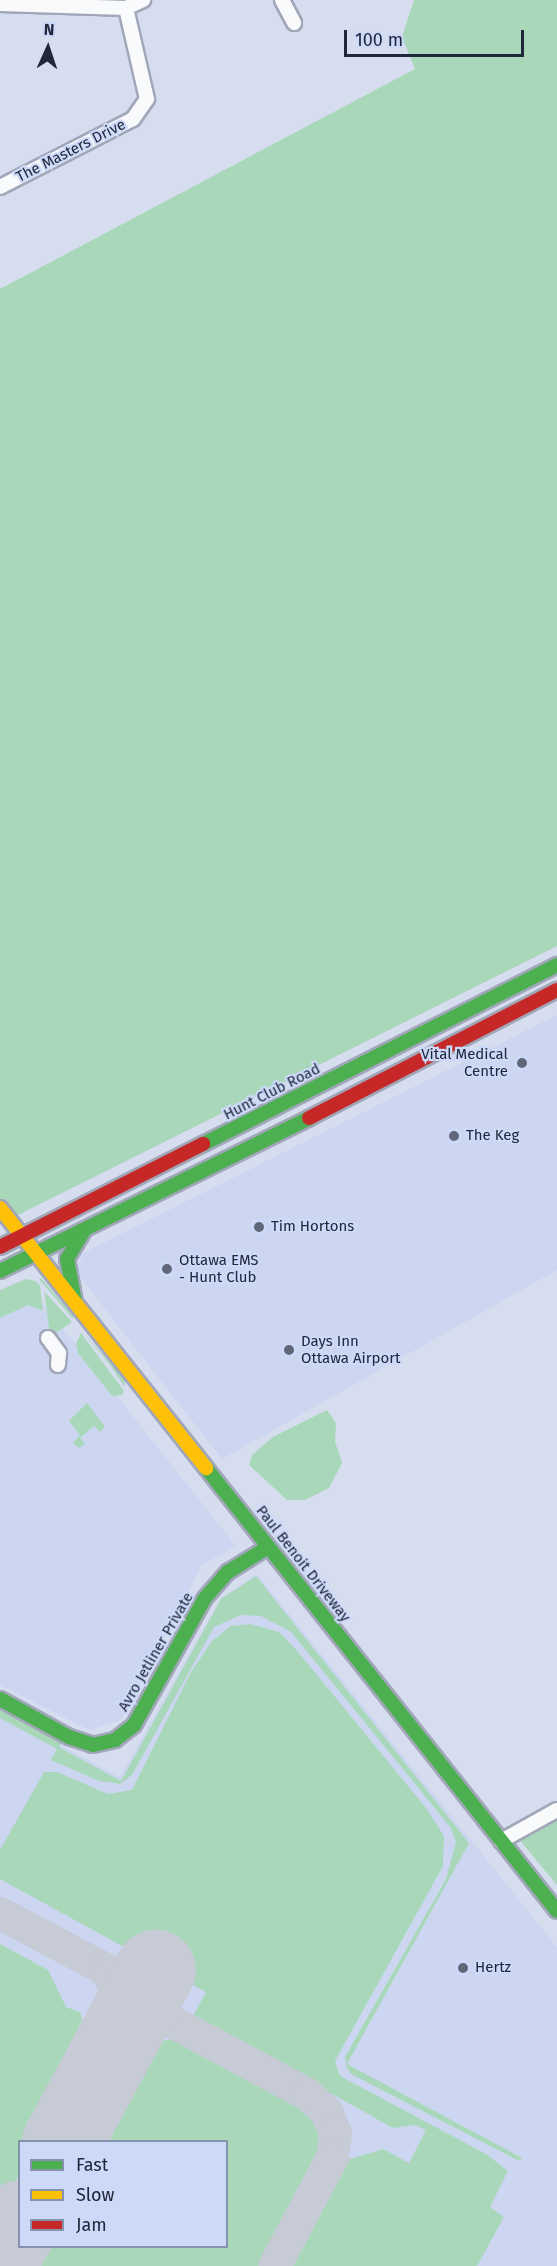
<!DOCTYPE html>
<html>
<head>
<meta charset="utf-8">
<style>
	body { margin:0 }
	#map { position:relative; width:557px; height:2266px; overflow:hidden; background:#d6ddee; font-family:"Fira Sans",sans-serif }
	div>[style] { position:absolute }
	.built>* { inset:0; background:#ccd6f1 }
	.green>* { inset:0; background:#a8d8b9 }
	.taxiway>* { height:33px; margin:-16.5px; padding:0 16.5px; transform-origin:16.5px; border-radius:16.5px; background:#c6cbd6 }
	.runway>* { height:81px; margin:-40.5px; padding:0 40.5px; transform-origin:40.5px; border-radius:40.5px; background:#c6cbd6 }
	.roads { filter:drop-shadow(2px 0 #a1a7b8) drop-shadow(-2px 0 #a1a7b8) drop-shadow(0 2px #a1a7b8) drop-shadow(0 -2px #a1a7b8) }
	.street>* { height:14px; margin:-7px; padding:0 7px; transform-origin:7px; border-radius:7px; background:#f9fafc }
	.fast>* { height:14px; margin:-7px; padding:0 7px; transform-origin:7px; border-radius:7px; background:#4caf50 }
	.slow>* { height:14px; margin:-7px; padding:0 7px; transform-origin:7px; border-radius:7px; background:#ffc107 }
	.jam>* { height:14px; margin:-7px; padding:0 7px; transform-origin:7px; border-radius:7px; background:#c62828 }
	.dots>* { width:16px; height:16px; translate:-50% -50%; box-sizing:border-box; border:3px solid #ccd9f8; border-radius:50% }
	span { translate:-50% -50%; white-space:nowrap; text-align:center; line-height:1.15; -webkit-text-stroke:4.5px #ccd9f8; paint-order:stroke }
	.street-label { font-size:15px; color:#20273a }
	.poi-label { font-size:15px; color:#20273a }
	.right { translate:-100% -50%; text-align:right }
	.left { translate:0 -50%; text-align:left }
	.legend { position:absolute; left:18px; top:2140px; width:210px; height:108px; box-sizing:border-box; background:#ccd9f8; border:2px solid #8792ac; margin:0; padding:8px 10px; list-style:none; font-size:18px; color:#20273a }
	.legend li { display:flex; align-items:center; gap:12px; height:30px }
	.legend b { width:30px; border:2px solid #8792ac }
	.north { position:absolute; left:18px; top:18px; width:60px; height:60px; -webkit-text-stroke:4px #ccd9f8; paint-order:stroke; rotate:3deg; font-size:16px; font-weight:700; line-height:24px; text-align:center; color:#20273a }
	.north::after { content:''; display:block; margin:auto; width:21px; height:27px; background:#20273a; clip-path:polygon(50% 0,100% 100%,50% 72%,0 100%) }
	.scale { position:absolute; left:344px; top:30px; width:180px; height:27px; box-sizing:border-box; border:3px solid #20273a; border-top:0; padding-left:8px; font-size:18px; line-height:21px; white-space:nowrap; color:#20273a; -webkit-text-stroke:4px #ccd9f8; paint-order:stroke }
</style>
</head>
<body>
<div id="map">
	<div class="built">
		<i style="clip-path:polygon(557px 1015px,557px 1270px,222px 1459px,76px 1272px,83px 1253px)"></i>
		<i style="clip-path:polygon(27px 1283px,236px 1546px,202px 1565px,121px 1720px,90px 1730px,0 1685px,0 1297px)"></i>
		<i style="clip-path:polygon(evenodd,257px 1574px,557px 1947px,557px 2266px,0 2266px,0 1713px,120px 1777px,221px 1598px,257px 1574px,20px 2142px,226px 2142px,226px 2246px,20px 2246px,20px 2142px)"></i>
	</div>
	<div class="green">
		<i style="clip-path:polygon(414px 0,557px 0,557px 946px,0 1224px,0 289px,415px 69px,402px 37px)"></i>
		<i style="clip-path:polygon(41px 1278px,73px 1315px,73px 1319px,39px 1279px)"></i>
		<i style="clip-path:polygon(26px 1279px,36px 1281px,40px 1286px,43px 1311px,28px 1305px,0 1318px,0 1290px)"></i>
		<i style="clip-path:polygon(44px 1291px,72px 1322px,50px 1337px,46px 1304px)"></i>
		<i style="clip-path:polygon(83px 1332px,124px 1378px,125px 1387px,110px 1365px)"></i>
		<i style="clip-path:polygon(81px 1333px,124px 1391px,122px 1395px,112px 1396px,78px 1353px,76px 1344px)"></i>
		<i style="clip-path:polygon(87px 1403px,105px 1427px,100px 1432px,94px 1426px,80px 1438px,85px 1444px,79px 1448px,73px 1443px,80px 1435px,69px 1421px)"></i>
		<i style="clip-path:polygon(327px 1410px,336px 1423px,335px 1441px,342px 1463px,329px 1488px,305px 1500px,287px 1500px,249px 1465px,252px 1455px,273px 1437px)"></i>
		<i style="clip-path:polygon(256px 1576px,469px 1843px,347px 2064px,522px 2158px,519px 2161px,351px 2074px,347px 2068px,345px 2057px,446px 1879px,456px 1842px,451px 1828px,291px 1632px,261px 1616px,241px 1615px,214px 1627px,132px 1775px,120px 1784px,99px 1781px,51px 1760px,57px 1749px,0 1718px,0 1709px,62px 1742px,59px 1747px,121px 1781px,221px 1599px)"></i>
		<i style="clip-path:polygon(250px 1624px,279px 1632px,299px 1653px,426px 1808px,444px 1836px,443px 1866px,335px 2061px,340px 2076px,486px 2154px,508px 2171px,490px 2207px,504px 2217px,477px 2266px,290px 2266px,347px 2160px,383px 2149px,409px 2163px,426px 2130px,415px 2125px,393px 2128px,193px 2016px,206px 1992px,0 1879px,0 1850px,44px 1772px,57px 1772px,108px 1794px,132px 1790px,191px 1672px,212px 1641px,231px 1626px)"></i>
		<i style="clip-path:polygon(557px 1820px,557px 1885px,517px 1837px)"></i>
		<i style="clip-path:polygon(0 1944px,48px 1970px,66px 2007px,80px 2012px,90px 2045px,38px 2141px,20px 2142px,19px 2175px,0 2211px)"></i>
		<i style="clip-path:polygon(174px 2038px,313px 2112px,323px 2150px,261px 2266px,19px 2266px,30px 2247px,226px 2246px,226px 2142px,86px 2141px,136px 2049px)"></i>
	</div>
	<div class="taxiway">
		<i style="left:0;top:1913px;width:119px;rotate:28.1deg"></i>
		<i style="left:105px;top:1969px;width:70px;rotate:40.3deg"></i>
		<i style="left:158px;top:2014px;width:169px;rotate:28.2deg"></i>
		<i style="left:307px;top:2094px;width:25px;rotate:42deg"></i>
		<i style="left:326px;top:2111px;width:24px;rotate:68deg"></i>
		<i style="left:335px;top:2133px;width:24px;rotate:97deg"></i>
		<i style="left:332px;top:2157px;width:123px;rotate:118deg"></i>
		<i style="left:61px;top:2135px;width:127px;rotate:-62.4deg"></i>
		<i style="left:120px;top:2022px;width:23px;rotate:-88deg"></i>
		<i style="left:121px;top:1999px;width:27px;rotate:-117deg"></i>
	</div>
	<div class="runway">
		<i style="left:62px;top:2142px;width:196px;rotate:-61.7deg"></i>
		<i style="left:0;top:2256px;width:41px;rotate:-60.9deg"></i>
	</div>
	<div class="roads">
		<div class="street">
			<i style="left:282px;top:0;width:26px;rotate:62deg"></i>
			<i style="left:0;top:4px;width:126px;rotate:1.8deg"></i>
			<i style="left:126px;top:8px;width:19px;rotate:-25deg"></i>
			<i style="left:0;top:187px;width:149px;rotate:-27.1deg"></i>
			<i style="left:133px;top:119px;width:24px;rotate:-55deg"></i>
			<i style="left:147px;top:99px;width:93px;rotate:-103deg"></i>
			<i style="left:48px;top:1338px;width:19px;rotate:54deg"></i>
			<i style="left:59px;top:1353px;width:12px;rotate:95deg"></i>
			<i style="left:501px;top:1841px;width:64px;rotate:-29deg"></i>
		</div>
		<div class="fast">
			<i style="left:203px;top:1144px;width:397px;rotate:-26.8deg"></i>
			<i style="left:0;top:1271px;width:345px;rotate:-26.3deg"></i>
			<i style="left:75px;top:1302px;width:44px;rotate:-100.5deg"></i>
			<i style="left:67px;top:1259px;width:33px;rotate:-59deg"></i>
			<i style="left:206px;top:1468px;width:565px;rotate:51.61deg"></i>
			<i style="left:0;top:1699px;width:79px;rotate:28.8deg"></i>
			<i style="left:69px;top:1737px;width:25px;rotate:18deg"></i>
			<i style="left:93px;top:1745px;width:23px;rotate:-13deg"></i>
			<i style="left:115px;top:1740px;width:24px;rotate:-38deg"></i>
			<i style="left:134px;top:1725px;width:145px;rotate:-60.8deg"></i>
			<i style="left:205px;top:1598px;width:35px;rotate:-49deg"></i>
			<i style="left:228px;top:1572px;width:47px;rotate:-32deg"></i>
		</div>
		<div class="slow">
			<i style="left:0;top:1208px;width:332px;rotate:51.6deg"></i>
		</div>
		<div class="jam">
			<i style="left:309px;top:1118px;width:279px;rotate:-27.3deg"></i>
			<i style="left:0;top:1247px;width:228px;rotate:-26.9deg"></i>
		</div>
	</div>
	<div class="dots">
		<i style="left:522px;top:1063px;background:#606779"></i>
		<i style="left:454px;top:1136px;background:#606779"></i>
		<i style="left:259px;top:1227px;background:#606779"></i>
		<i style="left:167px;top:1269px;background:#606779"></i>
		<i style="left:289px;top:1350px;background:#606779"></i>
		<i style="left:463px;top:1968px;background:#606779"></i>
	</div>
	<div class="street-label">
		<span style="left:71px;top:151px;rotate:-27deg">The Masters Drive</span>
		<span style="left:272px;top:1092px;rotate:-27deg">Hunt Club Road</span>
		<span style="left:303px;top:1564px;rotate:52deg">Paul Benoit Driveway</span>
		<span style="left:156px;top:1652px;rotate:-60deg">Avro Jetliner Private</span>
	</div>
	<div class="poi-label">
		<span class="right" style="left:508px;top:1063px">Vital Medical<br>Centre</span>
		<span class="left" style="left:466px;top:1136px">The Keg</span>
		<span class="left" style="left:271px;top:1227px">Tim Hortons</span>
		<span class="left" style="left:179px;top:1269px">Ottawa EMS<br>- Hunt Club</span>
		<span class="left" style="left:301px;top:1350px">Days Inn<br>Ottawa Airport</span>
		<span class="left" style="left:475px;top:1968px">Hertz</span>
	</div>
	<ul class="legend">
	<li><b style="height:8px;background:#4caf50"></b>Fast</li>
	<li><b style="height:8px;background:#ffc107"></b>Slow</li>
	<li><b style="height:8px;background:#c62828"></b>Jam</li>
	</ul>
	<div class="north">N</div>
	<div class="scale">100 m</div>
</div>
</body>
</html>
